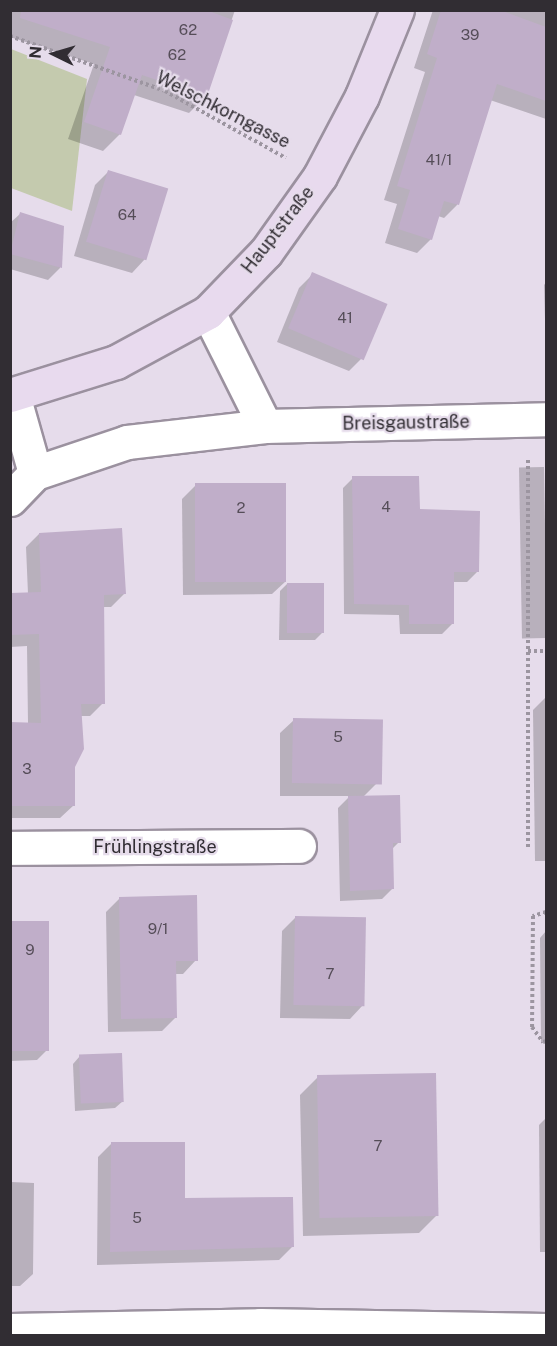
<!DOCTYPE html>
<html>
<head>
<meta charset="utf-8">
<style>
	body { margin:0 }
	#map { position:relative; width:557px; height:1346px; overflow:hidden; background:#e6dceb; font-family:"Public Sans",sans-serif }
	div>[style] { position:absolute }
	.green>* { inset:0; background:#c4caae }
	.shadow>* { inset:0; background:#0003; transform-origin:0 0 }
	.building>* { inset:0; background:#c0aec9; transform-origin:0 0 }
	.path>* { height:4px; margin-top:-2px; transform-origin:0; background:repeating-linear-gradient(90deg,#9c95a0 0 3px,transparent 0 6px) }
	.roads { filter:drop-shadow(2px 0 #9b919f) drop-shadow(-2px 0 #9b919f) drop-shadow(0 2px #9b919f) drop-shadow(0 -2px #9b919f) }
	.street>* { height:33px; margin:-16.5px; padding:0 16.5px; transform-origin:16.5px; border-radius:16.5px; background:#fff }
	.secondary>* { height:33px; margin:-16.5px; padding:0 16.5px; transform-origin:16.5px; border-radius:16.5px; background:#e8daee }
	span { translate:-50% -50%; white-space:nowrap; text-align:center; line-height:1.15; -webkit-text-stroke:4.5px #e6dceb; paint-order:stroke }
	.number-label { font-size:15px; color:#554d58 }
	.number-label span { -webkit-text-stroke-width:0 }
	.street-label { font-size:18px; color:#312d33 }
	.frame { position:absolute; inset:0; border:12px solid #312d33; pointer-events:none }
	.north { position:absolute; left:24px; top:24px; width:60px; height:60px; -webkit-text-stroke:4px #e6dceb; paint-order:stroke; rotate:275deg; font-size:16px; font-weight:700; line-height:24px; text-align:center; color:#312d33 }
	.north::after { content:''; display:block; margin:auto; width:21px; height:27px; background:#312d33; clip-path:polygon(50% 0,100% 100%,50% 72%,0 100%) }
</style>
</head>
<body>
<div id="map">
	<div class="green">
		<i style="clip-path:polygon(11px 49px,87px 79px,72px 211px,11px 188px)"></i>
	</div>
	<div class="shadow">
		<i style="clip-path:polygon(10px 10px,235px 10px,206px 96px,189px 113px,134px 95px,120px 134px,103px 151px,68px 139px,94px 64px,10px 37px)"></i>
		<i style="clip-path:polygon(433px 10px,546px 10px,546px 119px,490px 100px,457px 205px,444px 218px,438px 216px,431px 239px,417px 253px,385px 243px,397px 204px,384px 200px,425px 72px,414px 68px)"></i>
		<i style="clip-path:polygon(109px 171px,166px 189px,145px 259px,132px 273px,74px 256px,95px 185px)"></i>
		<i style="clip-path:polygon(20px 214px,62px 227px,60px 268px,48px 280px,10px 269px,10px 223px)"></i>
		<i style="clip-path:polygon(313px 274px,362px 358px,349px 371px,277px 342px,299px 288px)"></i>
		<i style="clip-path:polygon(546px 282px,546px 320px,545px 320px,544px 285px)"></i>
		<i style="left:544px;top:467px;width:171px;height:25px;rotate:89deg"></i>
		<i style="clip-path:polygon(353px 478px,477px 572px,467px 582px,452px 582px,453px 623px,442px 634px,400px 634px,399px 615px,344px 614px,343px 488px)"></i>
		<i style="clip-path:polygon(196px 485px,286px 581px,272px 594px,183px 595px,182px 499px)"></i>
		<i style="clip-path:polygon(39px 534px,124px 594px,111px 607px,103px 607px,103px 703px,90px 716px,81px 716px,73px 766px,74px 805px,60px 818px,10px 818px,10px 724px,28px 724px,27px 646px,10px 647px,10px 595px,28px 594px,26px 547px)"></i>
		<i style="clip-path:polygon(287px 584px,322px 633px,315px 640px,279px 640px,280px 591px)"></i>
		<i style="clip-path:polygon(546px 697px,546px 861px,535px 861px,533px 710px)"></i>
		<i style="clip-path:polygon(294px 720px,378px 782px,363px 797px,399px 842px,392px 849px,393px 888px,382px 899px,340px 901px,338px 808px,350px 796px,280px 796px,280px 733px)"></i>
		<i style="clip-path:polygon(120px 898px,196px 960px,183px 974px,175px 974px,176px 1017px,162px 1031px,108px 1032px,106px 912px)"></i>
		<i style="clip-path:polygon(295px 918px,363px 1005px,350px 1019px,280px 1018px,282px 931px)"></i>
		<i style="clip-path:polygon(10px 923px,48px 1049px,37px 1060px,10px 1061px)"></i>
		<i style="clip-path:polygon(546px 931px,546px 1042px,541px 1042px,540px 938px)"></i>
		<i style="clip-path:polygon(80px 1056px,123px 1101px,115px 1108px,75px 1111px,73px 1064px)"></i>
		<i style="clip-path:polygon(318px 1077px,436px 1216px,419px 1233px,303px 1236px,300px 1095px)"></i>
		<i style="clip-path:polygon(546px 1118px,546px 1252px,540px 1252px,539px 1125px)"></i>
		<i style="clip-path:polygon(10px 1140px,11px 1182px,34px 1183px,33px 1274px,20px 1286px,10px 1286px)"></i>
		<i style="clip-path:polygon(112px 1143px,183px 1200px,292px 1247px,279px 1260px,97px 1265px,98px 1157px)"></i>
	</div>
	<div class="building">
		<i style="clip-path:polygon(21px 10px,206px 10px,233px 20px,207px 97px,142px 75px,121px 135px,84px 122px,110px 47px,20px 18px)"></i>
		<i style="clip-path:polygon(441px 10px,500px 10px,546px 27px,546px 101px,497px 84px,459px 205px,444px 201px,432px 240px,398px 229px,410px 190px,397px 186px,437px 58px,427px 54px)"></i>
		<i style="left:108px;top:170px;width:63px;height:75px;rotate:17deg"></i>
		<i style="clip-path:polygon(20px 212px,64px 226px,62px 268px,10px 254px)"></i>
		<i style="left:312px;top:272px;width:82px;height:61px;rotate:23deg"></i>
		<i style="clip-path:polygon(352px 476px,419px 476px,420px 509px,480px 511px,479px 572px,454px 572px,454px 624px,409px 624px,409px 605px,354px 604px)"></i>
		<i style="left:195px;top:483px;width:91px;height:99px"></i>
		<i style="clip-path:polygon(122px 528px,126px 594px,104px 595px,105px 704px,81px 704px,84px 749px,75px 767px,75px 806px,10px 806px,10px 722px,41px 723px,39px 634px,10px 635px,10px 593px,41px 592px,39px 533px)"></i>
		<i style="left:287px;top:583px;width:37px;height:50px"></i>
		<i style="left:293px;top:718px;width:90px;height:65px;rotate:1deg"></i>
		<i style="clip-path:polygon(400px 795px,401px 843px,393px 843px,394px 889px,350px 891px,348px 796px)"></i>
		<i style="clip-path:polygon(197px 895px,198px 961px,176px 961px,177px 1018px,121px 1019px,119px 897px)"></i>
		<i style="left:295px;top:916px;width:71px;height:89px;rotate:1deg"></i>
		<i style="left:10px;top:921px;width:39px;height:130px"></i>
		<i style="left:122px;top:1053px;width:49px;height:43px;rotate:88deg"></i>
		<i style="left:436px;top:1073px;width:143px;height:119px;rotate:89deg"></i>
		<i style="clip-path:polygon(111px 1142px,185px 1142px,185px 1198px,293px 1197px,294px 1247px,110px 1252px)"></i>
	</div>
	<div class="path">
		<i style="left:10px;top:36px;width:164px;rotate:19.5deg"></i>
		<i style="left:165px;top:91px;width:138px;rotate:29deg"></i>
		<i style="left:528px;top:460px;width:389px;rotate:90deg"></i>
		<i style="left:528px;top:651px;width:18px"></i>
		<i style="left:546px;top:912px;width:14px;rotate:163deg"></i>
		<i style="left:533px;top:916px;width:111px;rotate:90.5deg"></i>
		<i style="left:532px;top:1027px;width:19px;rotate:54deg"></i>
		<i style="left:543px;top:1042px;width:3px;rotate:-18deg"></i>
	</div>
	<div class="roads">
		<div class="street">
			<i style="left:208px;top:312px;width:127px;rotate:63.4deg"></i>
			<i style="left:13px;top:395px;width:81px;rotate:74.2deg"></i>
			<i style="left:10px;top:499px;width:36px;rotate:-46deg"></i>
			<i style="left:35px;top:473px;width:97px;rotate:-18.6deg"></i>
			<i style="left:127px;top:442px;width:139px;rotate:-6.6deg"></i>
			<i style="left:265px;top:426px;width:281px;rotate:-1.4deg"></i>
			<i style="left:10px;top:848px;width:289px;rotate:-0.4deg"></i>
			<i style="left:10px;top:1330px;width:250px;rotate:-1.1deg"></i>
			<i style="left:260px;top:1325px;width:286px;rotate:1deg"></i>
		</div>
		<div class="secondary">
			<i style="left:10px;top:395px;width:111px;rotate:-17.3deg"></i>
			<i style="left:116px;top:362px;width:105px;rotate:-28.5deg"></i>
			<i style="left:208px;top:312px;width:83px;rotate:-46deg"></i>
			<i style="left:266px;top:252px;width:93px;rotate:-54.6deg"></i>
			<i style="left:320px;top:176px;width:90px;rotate:-62.3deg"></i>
			<i style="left:362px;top:96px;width:93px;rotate:-67.9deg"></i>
		</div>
	</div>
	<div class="number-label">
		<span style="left:188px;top:30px">62</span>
		<span style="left:470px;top:35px">39</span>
		<span style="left:177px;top:55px">62</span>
		<span style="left:439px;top:160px">41/1</span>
		<span style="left:127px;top:215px">64</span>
		<span style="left:345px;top:318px">41</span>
		<span style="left:386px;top:507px">4</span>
		<span style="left:241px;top:508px">2</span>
		<span style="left:338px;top:737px">5</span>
		<span style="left:27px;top:769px">3</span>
		<span style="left:158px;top:929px">9/1</span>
		<span style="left:30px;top:950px">9</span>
		<span style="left:330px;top:974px">7</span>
		<span style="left:378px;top:1146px">7</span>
		<span style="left:137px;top:1218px">5</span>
	</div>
	<div class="street-label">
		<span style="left:223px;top:110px;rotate:27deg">Welschkorngasse</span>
		<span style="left:278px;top:230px;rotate:-52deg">Hauptstraße</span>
		<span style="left:406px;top:423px;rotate:-1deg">Breisgaustraße</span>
		<span style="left:155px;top:847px">Frühlingstraße</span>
	</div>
	<div class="frame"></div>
	<div class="north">N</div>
</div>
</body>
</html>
